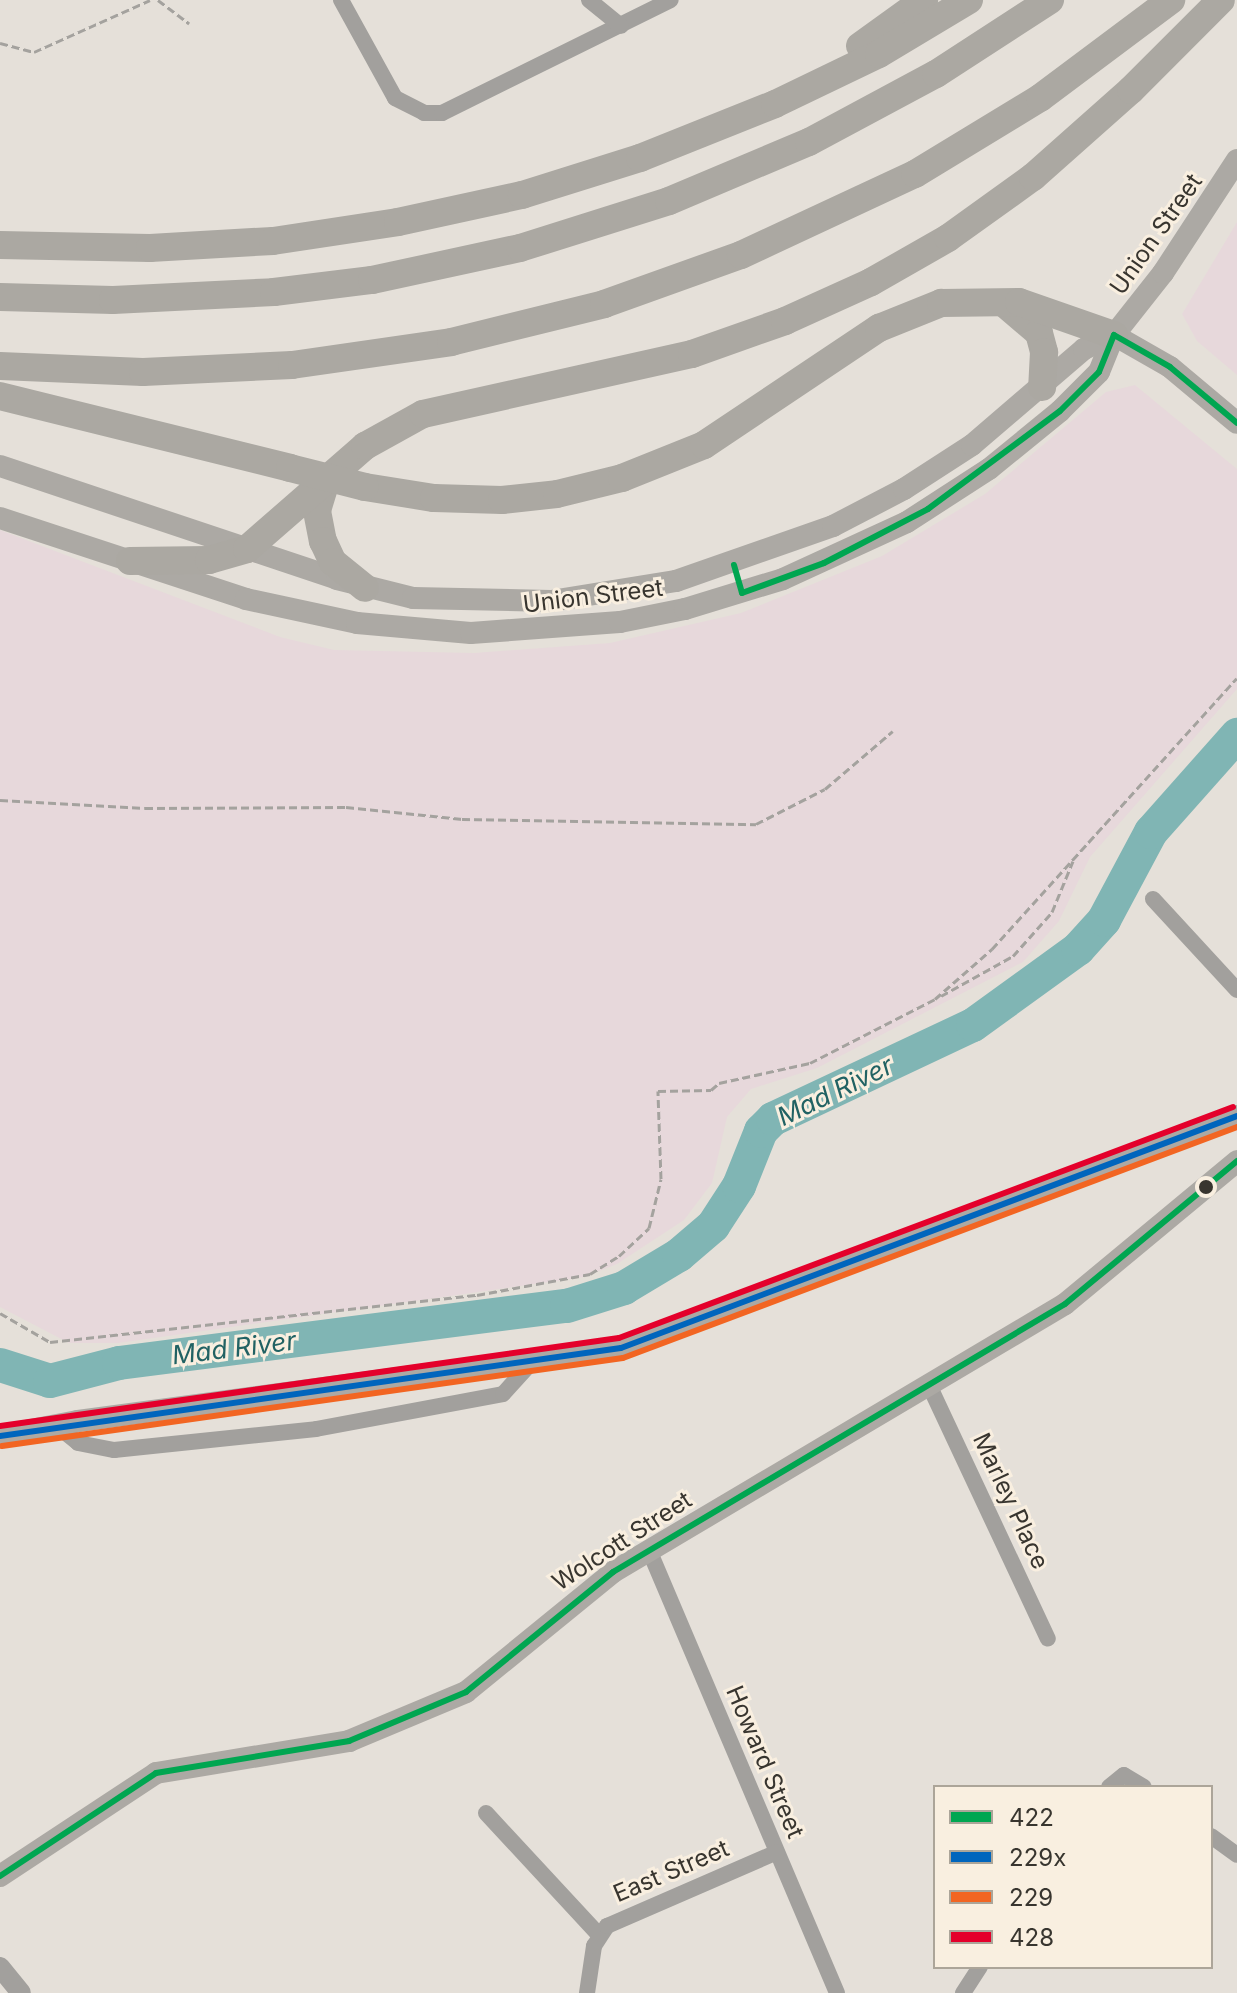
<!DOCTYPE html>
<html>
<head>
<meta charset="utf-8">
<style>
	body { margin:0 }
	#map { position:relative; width:1237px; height:1993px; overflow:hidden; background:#e5e0d9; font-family:Inter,sans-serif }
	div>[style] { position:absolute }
	.commercial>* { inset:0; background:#e7d8db }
	.river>* { height:34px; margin:-17px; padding:0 17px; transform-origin:17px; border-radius:17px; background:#80b5b4 }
	.path>* { height:3px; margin-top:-1.5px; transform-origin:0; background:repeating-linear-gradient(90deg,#a4a29e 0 8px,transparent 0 12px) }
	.minor>* { height:16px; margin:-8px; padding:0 8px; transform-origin:8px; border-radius:8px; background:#a2a09d }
	.tertiary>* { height:20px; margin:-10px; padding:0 10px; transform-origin:10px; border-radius:10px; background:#a2a09d }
	.secondary>* { height:22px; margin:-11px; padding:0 11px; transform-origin:11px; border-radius:11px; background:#aca9a4 }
	.motorway>* { height:28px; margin:-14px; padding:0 14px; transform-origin:14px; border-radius:14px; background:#aba8a2 }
	.motorway-bridge>* { height:28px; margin:-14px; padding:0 14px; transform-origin:14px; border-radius:14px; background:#aba8a2 }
	.bus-1>* { height:6px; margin:-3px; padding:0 3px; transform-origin:3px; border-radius:3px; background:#00a651 }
	.bus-2>* { height:6px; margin:-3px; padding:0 3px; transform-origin:3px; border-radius:3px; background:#0065bd }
	.bus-3>* { height:6px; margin:-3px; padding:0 3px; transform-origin:3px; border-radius:3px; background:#f26522 }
	.bus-4>* { height:6px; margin:-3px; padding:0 3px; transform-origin:3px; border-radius:3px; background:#e4002b }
	.dots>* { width:22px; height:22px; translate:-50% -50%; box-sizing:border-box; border:4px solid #f9efe0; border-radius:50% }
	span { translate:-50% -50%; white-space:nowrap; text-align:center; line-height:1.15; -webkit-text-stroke:6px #f9efe0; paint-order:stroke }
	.street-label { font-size:24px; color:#38352f }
	.water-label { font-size:26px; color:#216263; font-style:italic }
	.legend { position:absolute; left:933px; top:1785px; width:280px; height:184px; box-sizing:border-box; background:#f9efe0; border:2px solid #aca599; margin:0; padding:10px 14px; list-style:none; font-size:24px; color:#38352f }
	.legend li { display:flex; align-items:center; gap:16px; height:40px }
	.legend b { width:40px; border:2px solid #aca599 }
</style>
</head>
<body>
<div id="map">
	<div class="commercial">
		<i style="clip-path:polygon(1237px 222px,1237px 375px,1197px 341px,1182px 314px)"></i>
		<i style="clip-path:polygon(1135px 385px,1237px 469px,1237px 689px,1090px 857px,1059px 921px,1023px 962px,817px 1068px,751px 1089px,727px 1117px,712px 1183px,684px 1220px,617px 1264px,584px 1277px,118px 1343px,69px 1343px,0 1307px,0 530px,280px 637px,334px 650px,474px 653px,610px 643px,741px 613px,882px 556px,985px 494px,1106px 392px)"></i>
	</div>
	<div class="river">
		<i style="left:0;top:1365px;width:52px;rotate:17.7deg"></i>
		<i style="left:50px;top:1381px;width:71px;rotate:-14.6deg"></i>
		<i style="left:119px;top:1363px;width:452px;rotate:-7.3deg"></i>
		<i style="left:567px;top:1306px;width:60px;rotate:-17.5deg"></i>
		<i style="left:624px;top:1288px;width:64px;rotate:-31deg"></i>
		<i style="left:679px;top:1255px;width:45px;rotate:-40.5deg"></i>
		<i style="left:713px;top:1226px;width:48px;rotate:-57deg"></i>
		<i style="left:739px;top:1186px;width:59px;rotate:-68.2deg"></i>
		<i style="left:761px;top:1131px;width:17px;rotate:-45deg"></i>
		<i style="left:773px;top:1119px;width:221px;rotate:-25.2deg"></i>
		<i style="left:973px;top:1025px;width:130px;rotate:-35.9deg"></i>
		<i style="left:1078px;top:949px;width:39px;rotate:-48deg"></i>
		<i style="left:1104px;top:920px;width:100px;rotate:-61.9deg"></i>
		<i style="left:1151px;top:832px;width:130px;rotate:-48.4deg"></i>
	</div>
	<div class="path">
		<i style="left:158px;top:0;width:39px;rotate:37deg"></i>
		<i style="left:0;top:43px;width:35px;rotate:15deg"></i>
		<i style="left:34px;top:52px;width:127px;rotate:-24.1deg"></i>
		<i style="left:0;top:800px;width:145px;rotate:3.2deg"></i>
		<i style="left:145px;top:808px;width:201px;rotate:-0.3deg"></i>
		<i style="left:346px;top:807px;width:117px;rotate:5.9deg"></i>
		<i style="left:462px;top:819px;width:294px;rotate:1deg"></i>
		<i style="left:756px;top:824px;width:77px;rotate:-26.9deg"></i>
		<i style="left:825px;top:789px;width:89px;rotate:-40.5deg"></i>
		<i style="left:941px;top:996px;width:82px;rotate:-29.1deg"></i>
		<i style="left:1013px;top:956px;width:59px;rotate:-48.4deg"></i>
		<i style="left:1052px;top:912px;width:55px;rotate:-67.6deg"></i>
		<i style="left:0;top:1313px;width:58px;rotate:30.1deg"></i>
		<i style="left:50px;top:1342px;width:430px;rotate:-6.3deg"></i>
		<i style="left:477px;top:1295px;width:115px;rotate:-10.5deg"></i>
		<i style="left:590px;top:1274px;width:34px;rotate:-32deg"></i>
		<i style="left:619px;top:1256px;width:41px;rotate:-43deg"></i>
		<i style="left:649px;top:1228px;width:50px;rotate:-76.2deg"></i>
		<i style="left:661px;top:1179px;width:88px;rotate:-92deg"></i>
		<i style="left:658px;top:1091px;width:53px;rotate:-1.1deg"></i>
		<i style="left:711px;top:1090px;width:11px;rotate:-41deg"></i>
		<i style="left:719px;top:1083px;width:93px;rotate:-12.4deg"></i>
		<i style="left:810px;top:1063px;width:140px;rotate:-27.1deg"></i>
		<i style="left:935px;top:999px;width:76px;rotate:-41.3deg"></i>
		<i style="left:992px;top:949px;width:365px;rotate:-47.9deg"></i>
	</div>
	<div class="minor">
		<i style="left:341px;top:0;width:112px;rotate:61.1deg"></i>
		<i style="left:395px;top:98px;width:33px;rotate:27deg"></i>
		<i style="left:424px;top:113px;width:18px"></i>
		<i style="left:442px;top:113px;width:255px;rotate:-26.3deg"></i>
		<i style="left:589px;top:0;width:41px;rotate:39.1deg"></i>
		<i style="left:1153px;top:899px;width:124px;rotate:47.3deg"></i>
		<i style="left:929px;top:1385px;width:280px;rotate:64.9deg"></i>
		<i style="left:56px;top:1425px;width:28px;rotate:39deg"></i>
		<i style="left:78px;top:1443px;width:37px;rotate:11deg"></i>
		<i style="left:114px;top:1450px;width:203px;rotate:-5.9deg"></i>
		<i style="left:316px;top:1429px;width:190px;rotate:-10.6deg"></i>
		<i style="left:503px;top:1394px;width:43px;rotate:-47.8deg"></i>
		<i style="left:649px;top:1550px;width:481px;rotate:67deg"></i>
		<i style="left:1109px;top:1787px;width:19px;rotate:-39deg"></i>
		<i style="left:1124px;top:1775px;width:23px;rotate:31deg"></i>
		<i style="left:486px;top:1813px;width:166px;rotate:47.2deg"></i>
		<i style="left:1211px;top:1836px;width:32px;rotate:36deg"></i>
		<i style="left:587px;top:1993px;width:48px;rotate:-81.5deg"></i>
		<i style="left:594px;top:1946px;width:24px;rotate:-57deg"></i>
		<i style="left:607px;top:1926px;width:185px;rotate:-23.5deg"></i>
		<i style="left:963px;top:1993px;width:31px;rotate:-57deg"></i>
	</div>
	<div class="tertiary">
		<i style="left:0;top:1967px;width:33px;rotate:51deg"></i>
	</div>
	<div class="secondary">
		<i style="left:1114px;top:335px;width:64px;rotate:29.7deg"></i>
		<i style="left:1170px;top:367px;width:87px;rotate:39.9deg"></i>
		<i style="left:0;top:466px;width:355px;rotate:18.5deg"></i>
		<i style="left:337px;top:579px;width:78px;rotate:14deg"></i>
		<i style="left:413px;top:598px;width:138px;rotate:1.2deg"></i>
		<i style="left:551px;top:601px;width:127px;rotate:-9.1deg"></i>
		<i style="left:676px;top:581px;width:166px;rotate:-19.3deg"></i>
		<i style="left:833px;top:526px;width:80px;rotate:-27.5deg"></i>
		<i style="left:904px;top:489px;width:81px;rotate:-32.9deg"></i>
		<i style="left:972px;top:445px;width:148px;rotate:-40.6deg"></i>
		<i style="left:1084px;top:349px;width:33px;rotate:-25deg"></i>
		<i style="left:1114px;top:335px;width:79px;rotate:-51.7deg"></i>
		<i style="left:1163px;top:273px;width:135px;rotate:-56.8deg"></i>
		<i style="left:0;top:518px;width:259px;rotate:18.2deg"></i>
		<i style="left:246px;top:599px;width:114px;rotate:12.2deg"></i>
		<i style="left:357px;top:623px;width:114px;rotate:5deg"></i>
		<i style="left:471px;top:633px;width:149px;rotate:-4.2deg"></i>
		<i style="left:620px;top:622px;width:66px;rotate:-11.3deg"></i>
		<i style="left:685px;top:609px;width:102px;rotate:-17deg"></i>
		<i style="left:783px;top:579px;width:136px;rotate:-24.7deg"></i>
		<i style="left:907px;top:522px;width:98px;rotate:-32.9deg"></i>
		<i style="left:989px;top:469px;width:92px;rotate:-39.2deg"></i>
		<i style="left:1060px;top:411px;width:55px;rotate:-45deg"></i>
		<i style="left:1099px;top:372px;width:40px;rotate:-68deg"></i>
		<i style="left:0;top:1436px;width:79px;rotate:-10.9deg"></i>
		<i style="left:78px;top:1421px;width:548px;rotate:-7.66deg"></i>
		<i style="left:621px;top:1348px;width:658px;rotate:-20.64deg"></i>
		<i style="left:0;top:1876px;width:187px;rotate:-33.4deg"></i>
		<i style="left:156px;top:1773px;width:196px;rotate:-9.4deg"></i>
		<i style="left:349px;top:1741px;width:127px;rotate:-22.7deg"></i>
		<i style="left:466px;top:1692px;width:190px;rotate:-39.2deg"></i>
		<i style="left:613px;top:1572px;width:525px;rotate:-30.66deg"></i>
		<i style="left:1065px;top:1304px;width:224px;rotate:-39.7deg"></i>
	</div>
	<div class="motorway">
		<i style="left:860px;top:46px;width:79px;rotate:-35.7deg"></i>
		<i style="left:0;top:245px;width:150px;rotate:1.1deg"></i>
		<i style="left:150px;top:248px;width:123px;rotate:-3.3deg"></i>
		<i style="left:273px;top:241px;width:126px;rotate:-8.6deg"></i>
		<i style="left:398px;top:222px;width:127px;rotate:-12.3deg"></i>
		<i style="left:522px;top:195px;width:124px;rotate:-17.4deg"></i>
		<i style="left:640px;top:158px;width:145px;rotate:-21.8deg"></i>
		<i style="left:775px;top:104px;width:115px;rotate:-25.7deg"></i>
		<i style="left:879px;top:54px;width:105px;rotate:-31deg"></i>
		<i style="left:0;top:297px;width:113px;rotate:1.5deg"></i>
		<i style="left:113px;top:300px;width:161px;rotate:-2.8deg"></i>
		<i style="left:274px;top:292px;width:99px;rotate:-7deg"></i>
		<i style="left:372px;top:280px;width:151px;rotate:-12.2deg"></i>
		<i style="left:520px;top:248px;width:156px;rotate:-17.5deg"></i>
		<i style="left:669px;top:201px;width:152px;rotate:-22.9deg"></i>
		<i style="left:809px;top:142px;width:144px;rotate:-28.2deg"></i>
		<i style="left:936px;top:74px;width:136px;rotate:-33deg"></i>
		<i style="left:1004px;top:303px;width:46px;rotate:40.6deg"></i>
		<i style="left:1039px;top:333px;width:20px;rotate:75deg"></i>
		<i style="left:1044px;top:352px;width:35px;rotate:93deg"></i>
		<i style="left:0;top:366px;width:143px;rotate:2.4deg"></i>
		<i style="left:143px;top:372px;width:149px;rotate:-2.7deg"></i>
		<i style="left:292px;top:365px;width:161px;rotate:-8.2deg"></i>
		<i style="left:451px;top:342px;width:158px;rotate:-13.9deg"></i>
		<i style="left:604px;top:304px;width:145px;rotate:-19.7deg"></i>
		<i style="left:741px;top:255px;width:192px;rotate:-25deg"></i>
		<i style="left:915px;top:174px;width:146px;rotate:-31.3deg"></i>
		<i style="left:1040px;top:98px;width:164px;rotate:-36.8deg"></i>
		<i style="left:0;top:396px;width:299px;rotate:13.9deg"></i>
		<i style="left:326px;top:481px;width:31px;rotate:107deg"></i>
		<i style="left:317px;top:511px;width:31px;rotate:79deg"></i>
		<i style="left:323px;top:541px;width:23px;rotate:65deg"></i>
		<i style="left:333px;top:562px;width:41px;rotate:39.1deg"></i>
		<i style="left:365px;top:487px;width:70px;rotate:9.1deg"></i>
		<i style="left:434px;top:498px;width:68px;rotate:1.7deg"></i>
		<i style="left:502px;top:500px;width:55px;rotate:-6.2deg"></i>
		<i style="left:557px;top:494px;width:67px;rotate:-13.8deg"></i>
		<i style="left:622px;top:478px;width:88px;rotate:-21.9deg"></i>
		<i style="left:704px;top:445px;width:211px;rotate:-33.8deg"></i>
		<i style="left:879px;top:328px;width:67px;rotate:-22deg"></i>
		<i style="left:941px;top:303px;width:78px;rotate:-0.7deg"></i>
		<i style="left:1019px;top:302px;width:101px;rotate:19.2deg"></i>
		<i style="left:130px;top:561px;width:79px;rotate:-0.7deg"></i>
		<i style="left:209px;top:560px;width:40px;rotate:-16deg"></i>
		<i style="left:247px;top:549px;width:157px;rotate:-41.1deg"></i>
		<i style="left:365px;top:446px;width:66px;rotate:-28.9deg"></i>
		<i style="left:423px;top:414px;width:276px;rotate:-12.6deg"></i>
		<i style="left:692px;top:354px;width:99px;rotate:-19.5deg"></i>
		<i style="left:785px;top:321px;width:94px;rotate:-24.4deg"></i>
		<i style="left:871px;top:282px;width:89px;rotate:-29.7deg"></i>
		<i style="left:948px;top:238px;width:105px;rotate:-35.7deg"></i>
		<i style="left:1033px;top:177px;width:131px;rotate:-41.6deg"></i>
		<i style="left:1131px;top:90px;width:127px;rotate:-45deg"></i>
	</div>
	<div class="motorway-bridge">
		<i style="left:290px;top:468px;width:77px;rotate:14.2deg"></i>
	</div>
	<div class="bus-1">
		<i style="left:734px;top:565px;width:29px;rotate:74deg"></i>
		<i style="left:742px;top:593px;width:87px;rotate:-20.1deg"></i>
		<i style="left:824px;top:563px;width:117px;rotate:-27.4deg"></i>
		<i style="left:928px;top:509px;width:164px;rotate:-36.6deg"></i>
		<i style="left:1060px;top:411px;width:55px;rotate:-45deg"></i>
		<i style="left:1099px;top:372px;width:40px;rotate:-68deg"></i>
		<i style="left:1114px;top:335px;width:64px;rotate:29.7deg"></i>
		<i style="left:1170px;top:367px;width:87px;rotate:39.9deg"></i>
		<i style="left:0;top:1876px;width:187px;rotate:-33.4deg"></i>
		<i style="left:156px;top:1773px;width:196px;rotate:-9.4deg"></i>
		<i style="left:349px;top:1741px;width:127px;rotate:-22.7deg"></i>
		<i style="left:466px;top:1692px;width:190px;rotate:-39.2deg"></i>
		<i style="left:613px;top:1572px;width:525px;rotate:-30.66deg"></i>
		<i style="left:1065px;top:1304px;width:224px;rotate:-39.7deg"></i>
	</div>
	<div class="bus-2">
		<i style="left:0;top:1436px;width:627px;rotate:-8.07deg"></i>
		<i style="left:621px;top:1348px;width:658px;rotate:-20.64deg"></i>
	</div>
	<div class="bus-3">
		<i style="left:2px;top:1446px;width:627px;rotate:-8.07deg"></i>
		<i style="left:623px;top:1358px;width:656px;rotate:-20.62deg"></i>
	</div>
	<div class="bus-4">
		<i style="left:0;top:1426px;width:625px;rotate:-8.09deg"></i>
		<i style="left:619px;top:1338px;width:656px;rotate:-20.62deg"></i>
	</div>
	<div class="dots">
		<i style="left:1206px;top:1187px;background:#38352f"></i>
	</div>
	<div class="street-label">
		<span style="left:1156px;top:234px;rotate:-55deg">Union Street</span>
		<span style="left:593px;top:596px;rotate:-7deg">Union Street</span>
		<span style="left:1011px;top:1501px;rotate:65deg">Marley Place</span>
		<span style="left:622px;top:1541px;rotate:-33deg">Wolcott Street</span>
		<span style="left:765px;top:1762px;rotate:67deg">Howard Street</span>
		<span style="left:671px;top:1871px;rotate:-23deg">East Street</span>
	</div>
	<div class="water-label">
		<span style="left:835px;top:1091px;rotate:-26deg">Mad River</span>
		<span style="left:234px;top:1348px;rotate:-7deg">Mad River</span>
	</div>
	<ul class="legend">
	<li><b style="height:10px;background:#00a651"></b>422</li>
	<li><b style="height:10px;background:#0065bd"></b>229x</li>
	<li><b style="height:10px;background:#f26522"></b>229</li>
	<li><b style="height:10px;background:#e4002b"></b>428</li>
	</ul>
</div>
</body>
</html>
